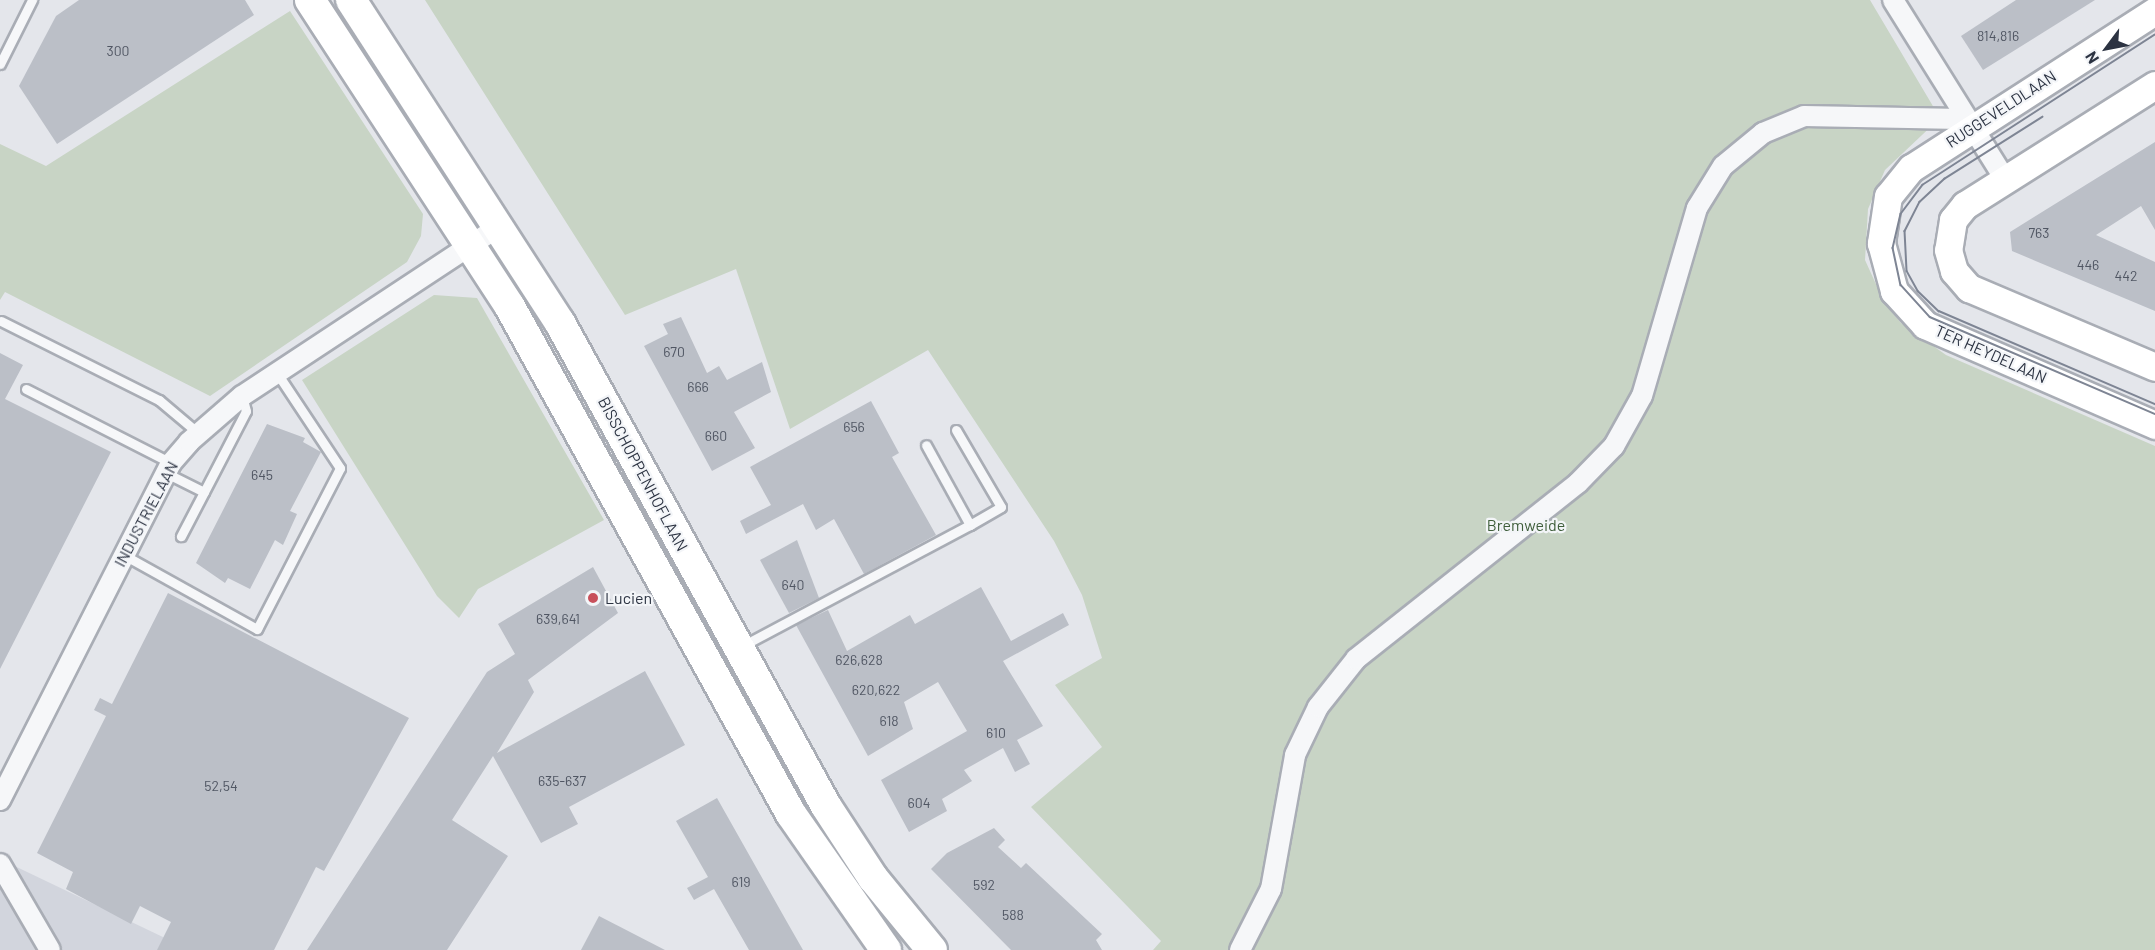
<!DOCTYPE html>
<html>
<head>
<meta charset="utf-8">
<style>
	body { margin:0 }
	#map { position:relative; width:2155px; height:950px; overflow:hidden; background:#e4e6eb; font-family:Barlow,sans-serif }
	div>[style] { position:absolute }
	.built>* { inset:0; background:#d2d5dd }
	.green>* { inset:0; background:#c8d4c5 }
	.building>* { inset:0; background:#bbbfc7 }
	.roads { filter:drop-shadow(2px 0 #a9adb5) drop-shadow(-2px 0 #a9adb5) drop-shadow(0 2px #a9adb5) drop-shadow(0 -2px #a9adb5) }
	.lane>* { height:9px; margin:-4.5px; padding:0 4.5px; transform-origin:4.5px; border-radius:4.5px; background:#f6f7f9 }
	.street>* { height:20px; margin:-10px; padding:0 10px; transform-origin:10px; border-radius:10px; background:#f6f7f9 }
	.secondary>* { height:27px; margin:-13.5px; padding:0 13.5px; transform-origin:13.5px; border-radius:13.5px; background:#fff }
	.primary>* { height:30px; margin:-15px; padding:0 15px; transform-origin:15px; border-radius:15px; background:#fff }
	.tram>* { height:1.5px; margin:-0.75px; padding:0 0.75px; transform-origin:0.75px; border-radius:0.75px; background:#7e8594 }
	.dots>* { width:16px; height:16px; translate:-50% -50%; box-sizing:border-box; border:3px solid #f3f5f8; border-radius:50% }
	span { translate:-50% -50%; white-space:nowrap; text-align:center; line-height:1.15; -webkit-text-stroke:4.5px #f3f5f8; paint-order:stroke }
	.number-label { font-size:14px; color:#505663 }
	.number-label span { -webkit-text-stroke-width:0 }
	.street-label { font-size:16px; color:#2c3342 }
	.park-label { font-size:16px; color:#3e5d3a }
	.poi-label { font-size:16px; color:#2c3342 }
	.left { translate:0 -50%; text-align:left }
	.north { position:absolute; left:2077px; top:18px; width:60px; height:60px; -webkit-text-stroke:4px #f3f5f8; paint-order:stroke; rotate:238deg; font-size:16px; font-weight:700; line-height:24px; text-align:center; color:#2c3342 }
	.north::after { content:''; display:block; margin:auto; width:21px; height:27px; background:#2c3342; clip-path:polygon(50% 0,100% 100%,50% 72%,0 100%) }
</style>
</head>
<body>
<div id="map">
	<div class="built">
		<i style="clip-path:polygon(0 859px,190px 950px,0 950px)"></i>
	</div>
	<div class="green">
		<i style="clip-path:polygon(425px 0,1870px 0,1940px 118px,1885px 170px,1868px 209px,1865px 260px,1885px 304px,1901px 323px,1946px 355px,2155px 446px,2155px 950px,1153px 950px,1161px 941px,1031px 807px,1102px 747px,1055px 685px,1102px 658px,1082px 595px,1054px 541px,928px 350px,790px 429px,736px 269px,625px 315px)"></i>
		<i style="clip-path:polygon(290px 11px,423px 214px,421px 236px,407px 262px,210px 396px,5px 292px,0 300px,0 144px,46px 166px)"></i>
		<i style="clip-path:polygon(434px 295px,477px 298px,604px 520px,478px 589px,459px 618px,437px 596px,302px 380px)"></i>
	</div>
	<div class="building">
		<i style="clip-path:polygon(79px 0,245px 0,254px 15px,57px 144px,19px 86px,56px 16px)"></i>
		<i style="clip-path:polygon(2016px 0,2095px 0,1983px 70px,1961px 36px)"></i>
		<i style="clip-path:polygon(2155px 142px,2155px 230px,2141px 206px,2096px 235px,2155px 262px,2155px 311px,2012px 251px,2010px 232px)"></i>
		<i style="clip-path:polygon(681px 317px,707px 373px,719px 366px,727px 380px,762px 362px,771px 392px,734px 412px,755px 448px,712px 471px,644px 346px,668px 334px,663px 324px)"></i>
		<i style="clip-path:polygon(0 353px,23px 365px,5px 399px,111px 452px,0 669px)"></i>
		<i style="clip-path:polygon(871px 401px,899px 453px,892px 457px,936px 535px,864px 574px,834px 519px,816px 530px,803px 504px,746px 534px,740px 521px,771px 505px,750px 467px)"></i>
		<i style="clip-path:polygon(267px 424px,305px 438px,303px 442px,321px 452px,290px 511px,297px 514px,283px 545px,275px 540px,250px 589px,228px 578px,225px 583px,196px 563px)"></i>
		<i style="clip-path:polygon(797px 540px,819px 598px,789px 613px,760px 560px)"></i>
		<i style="clip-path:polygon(593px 567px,618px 613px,528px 680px,534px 692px,497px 753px,645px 671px,685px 745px,569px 807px,578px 824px,541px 843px,493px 756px,452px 820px,508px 856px,447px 950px,307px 950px,487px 672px,515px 654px,498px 624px)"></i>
		<i style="clip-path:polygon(981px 587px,1011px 641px,1063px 613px,1069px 625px,1003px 661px,1043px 726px,1017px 740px,1030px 764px,1015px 772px,1003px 748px,964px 770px,972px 781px,942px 799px,947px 811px,909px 832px,881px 780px,967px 731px,938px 682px,904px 702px,913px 729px,868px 756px,796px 625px,828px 610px,847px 651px,910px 615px,915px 624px)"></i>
		<i style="clip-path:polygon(168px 593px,409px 718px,324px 871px,316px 867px,274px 950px,157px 950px,171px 922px,140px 906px,131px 924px,66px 889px,73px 872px,37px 853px,106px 716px,94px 710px,100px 698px,112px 704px)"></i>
		<i style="clip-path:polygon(717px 798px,787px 922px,803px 950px,749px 950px,714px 889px,694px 900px,687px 888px,708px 877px,676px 821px)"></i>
		<i style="clip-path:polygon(994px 828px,1005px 840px,998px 847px,1021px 868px,1026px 863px,1102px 934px,1096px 940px,1102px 950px,1011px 950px,931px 869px,947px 853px)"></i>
		<i style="clip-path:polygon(599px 916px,665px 950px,581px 950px)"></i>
	</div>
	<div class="roads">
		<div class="lane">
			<i style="left:0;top:64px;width:72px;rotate:-63.4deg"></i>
			<i style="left:1px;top:321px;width:177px;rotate:26.6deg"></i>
			<i style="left:159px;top:400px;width:51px;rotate:40.2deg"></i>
			<i style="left:26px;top:389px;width:163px;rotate:27deg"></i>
			<i style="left:956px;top:430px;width:89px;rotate:59.7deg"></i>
			<i style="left:1001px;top:507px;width:36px;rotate:150deg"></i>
			<i style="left:166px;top:473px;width:42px;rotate:26.6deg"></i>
			<i style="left:204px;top:492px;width:50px;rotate:117.6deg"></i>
			<i style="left:204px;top:492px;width:91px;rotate:-62.6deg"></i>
			<i style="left:246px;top:411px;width:16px;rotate:-105deg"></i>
			<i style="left:124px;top:555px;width:152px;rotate:29.1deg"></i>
			<i style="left:257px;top:629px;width:181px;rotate:-62.7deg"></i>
			<i style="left:340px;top:468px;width:114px;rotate:-123.6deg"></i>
			<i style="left:742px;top:646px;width:258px;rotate:-28deg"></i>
			<i style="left:970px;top:525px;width:91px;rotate:-118.8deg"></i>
		</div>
		<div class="street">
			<i style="left:1893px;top:0;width:211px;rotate:58deg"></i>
			<i style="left:0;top:800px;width:378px;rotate:-63.1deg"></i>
			<i style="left:171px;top:463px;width:28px;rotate:-49deg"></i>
			<i style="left:189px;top:442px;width:70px;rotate:-41deg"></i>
			<i style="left:242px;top:396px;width:309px;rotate:-33.4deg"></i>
			<i style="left:0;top:864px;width:99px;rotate:59.8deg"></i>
			<i style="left:1240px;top:950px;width:68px;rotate:-63.1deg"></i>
			<i style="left:1271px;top:889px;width:136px;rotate:-79.8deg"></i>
			<i style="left:1295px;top:755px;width:53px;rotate:-64.4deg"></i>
			<i style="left:1318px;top:707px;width:61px;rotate:-51.6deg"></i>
			<i style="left:1356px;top:659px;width:283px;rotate:-38.4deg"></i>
			<i style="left:1578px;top:483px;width:52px;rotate:-45.8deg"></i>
			<i style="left:1614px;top:446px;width:57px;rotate:-60.8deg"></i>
			<i style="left:1642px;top:396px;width:196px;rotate:-73.7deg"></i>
			<i style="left:1697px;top:208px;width:49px;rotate:-58.2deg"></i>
			<i style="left:1723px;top:166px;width:52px;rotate:-39.5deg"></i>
			<i style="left:1763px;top:133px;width:44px;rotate:-22.5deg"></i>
			<i style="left:1804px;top:116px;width:157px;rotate:1.1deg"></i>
		</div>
		<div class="secondary">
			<i style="left:2155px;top:11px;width:290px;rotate:147.2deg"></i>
			<i style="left:1911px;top:168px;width:36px;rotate:129deg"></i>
			<i style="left:1888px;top:196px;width:48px;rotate:98.5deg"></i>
			<i style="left:1881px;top:243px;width:50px;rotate:74.8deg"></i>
			<i style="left:1894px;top:291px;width:46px;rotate:47.6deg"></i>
			<i style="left:1925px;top:325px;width:251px;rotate:23.5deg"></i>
			<i style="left:2155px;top:85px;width:225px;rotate:147.7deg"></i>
			<i style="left:1965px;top:205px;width:19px;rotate:129deg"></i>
			<i style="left:1953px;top:220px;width:30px;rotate:99deg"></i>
			<i style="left:1948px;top:250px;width:22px;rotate:74deg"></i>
			<i style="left:1954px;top:271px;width:23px;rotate:49deg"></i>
			<i style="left:1969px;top:288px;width:202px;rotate:23deg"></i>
		</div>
		<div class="primary">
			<i style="left:310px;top:0;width:366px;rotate:56.9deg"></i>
			<i style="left:510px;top:307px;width:580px;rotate:61deg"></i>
			<i style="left:791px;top:814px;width:166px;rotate:55.1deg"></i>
			<i style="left:351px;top:0;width:385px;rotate:57.1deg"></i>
			<i style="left:560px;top:323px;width:551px;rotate:61.16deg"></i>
			<i style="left:826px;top:806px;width:86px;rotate:56.9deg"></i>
			<i style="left:873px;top:878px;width:93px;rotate:50.7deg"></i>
		</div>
	</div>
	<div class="tram">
		<i style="left:2155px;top:35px;width:276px;rotate:147.1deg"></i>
		<i style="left:1923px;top:185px;width:36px;rotate:127deg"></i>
		<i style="left:1901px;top:214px;width:35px;rotate:103deg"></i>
		<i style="left:1893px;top:248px;width:38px;rotate:78deg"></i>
		<i style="left:1901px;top:285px;width:43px;rotate:47.8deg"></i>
		<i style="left:1930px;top:317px;width:245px;rotate:23.3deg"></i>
		<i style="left:2043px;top:117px;width:116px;rotate:147.7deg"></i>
		<i style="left:1945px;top:179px;width:34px;rotate:137deg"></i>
		<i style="left:1920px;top:202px;width:33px;rotate:117deg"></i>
		<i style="left:1905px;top:231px;width:40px;rotate:87.1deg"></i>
		<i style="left:1907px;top:271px;width:23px;rotate:61deg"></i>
		<i style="left:1918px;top:291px;width:29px;rotate:44deg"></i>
		<i style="left:1939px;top:311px;width:235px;rotate:23.3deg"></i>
	</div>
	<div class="dots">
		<i style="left:593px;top:598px;background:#c8505b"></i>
	</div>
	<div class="number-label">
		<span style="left:1998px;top:36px">814,816</span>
		<span style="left:118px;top:51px">300</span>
		<span style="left:2039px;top:233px">763</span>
		<span style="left:2088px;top:265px">446</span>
		<span style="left:2126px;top:276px">442</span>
		<span style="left:674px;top:352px">670</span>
		<span style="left:698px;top:387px">666</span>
		<span style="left:854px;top:427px">656</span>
		<span style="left:716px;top:436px">660</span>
		<span style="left:262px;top:475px">645</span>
		<span style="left:793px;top:585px">640</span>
		<span style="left:558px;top:619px">639,641</span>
		<span style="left:859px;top:660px">626,628</span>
		<span style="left:876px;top:690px">620,622</span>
		<span style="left:889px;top:721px">618</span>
		<span style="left:996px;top:733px">610</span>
		<span style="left:562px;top:781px">635-637</span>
		<span style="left:221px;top:786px">52,54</span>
		<span style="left:919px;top:803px">604</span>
		<span style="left:741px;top:882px">619</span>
		<span style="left:984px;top:885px">592</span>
		<span style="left:1013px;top:915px">588</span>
	</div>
	<div class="street-label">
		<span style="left:2001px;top:109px;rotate:-33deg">RUGGEVELDLAAN</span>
		<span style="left:1991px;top:354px;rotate:24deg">TER HEYDELAAN</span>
		<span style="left:643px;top:474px;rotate:62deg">BISSCHOPPENHOFLAAN</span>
		<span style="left:146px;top:514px;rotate:-62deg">INDUSTRIELAAN</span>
	</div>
	<div class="park-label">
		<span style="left:1526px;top:525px">Bremweide</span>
	</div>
	<div class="poi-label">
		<span class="left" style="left:605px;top:598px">Lucien</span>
	</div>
	<div class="north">N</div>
</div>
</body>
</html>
